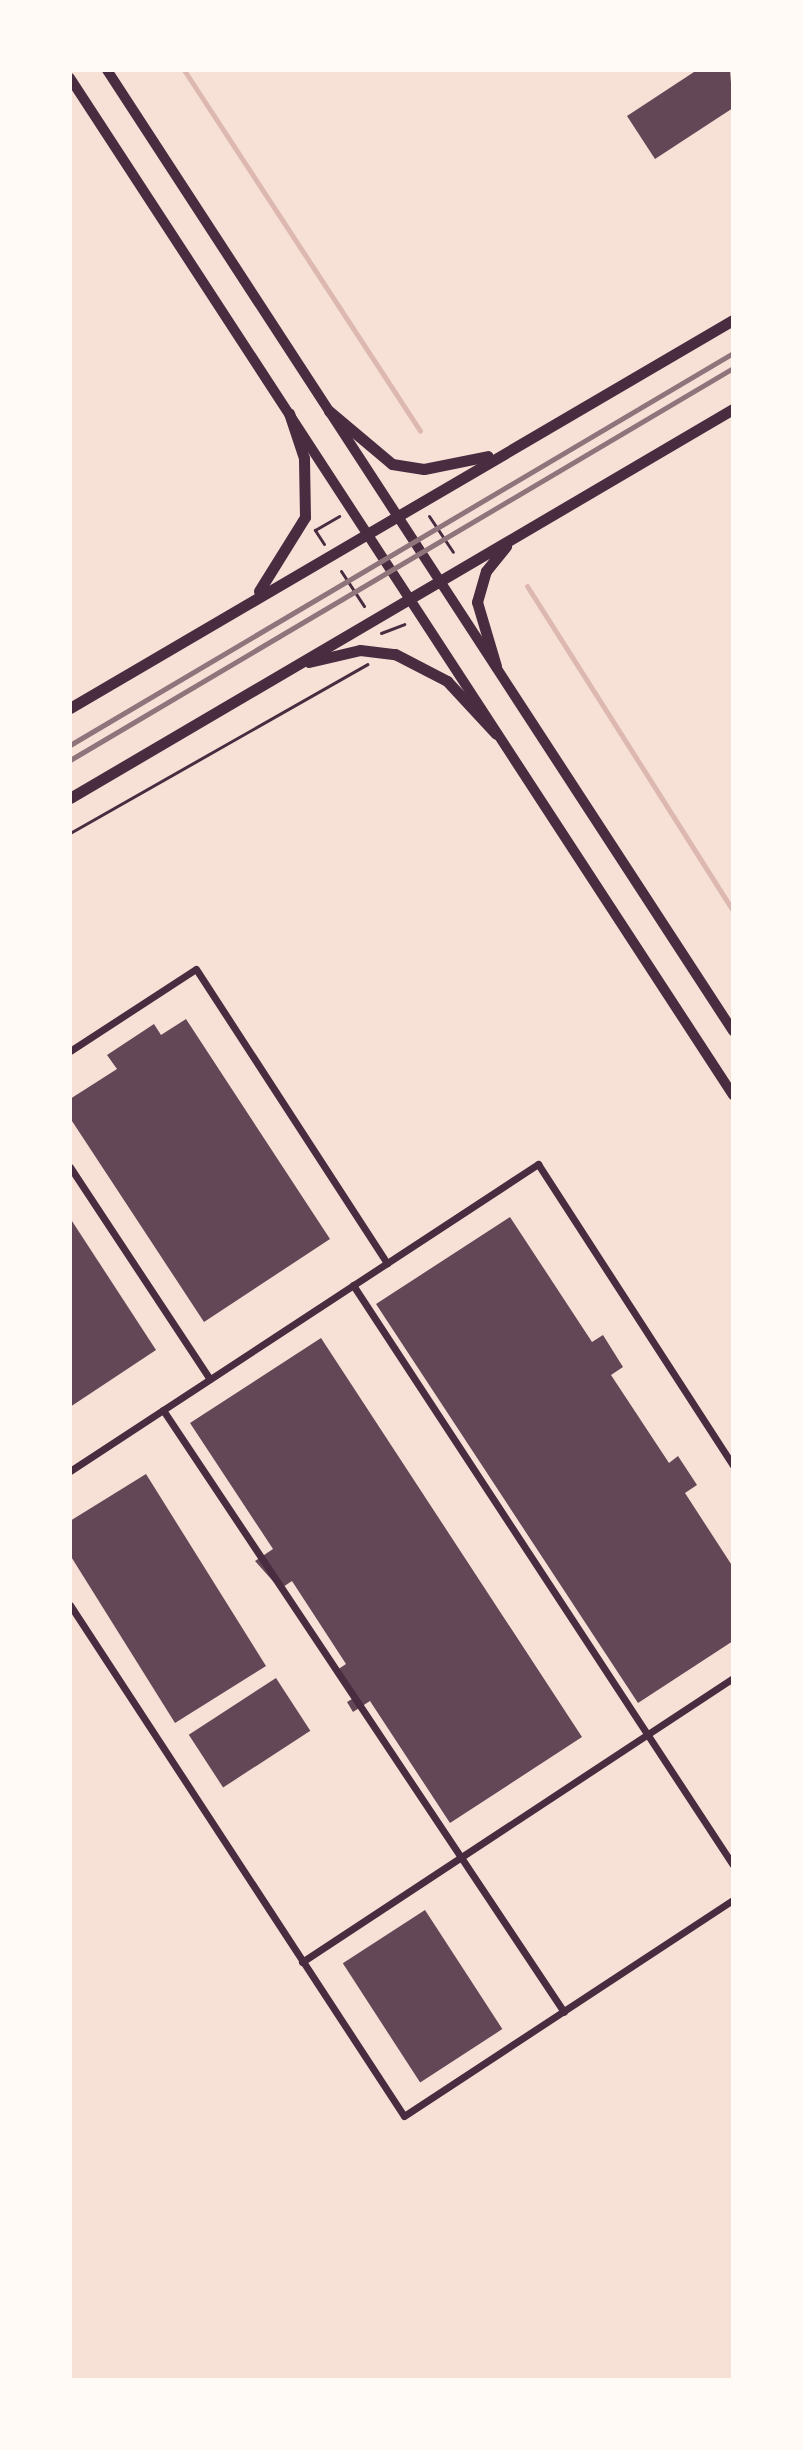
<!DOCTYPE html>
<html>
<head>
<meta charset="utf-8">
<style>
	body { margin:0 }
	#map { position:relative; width:803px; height:2450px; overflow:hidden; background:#f7e1d7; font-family:Arial,sans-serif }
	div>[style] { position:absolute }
	.stream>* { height:5px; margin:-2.5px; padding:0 2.5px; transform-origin:2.5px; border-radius:2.5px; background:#dcb8b0 }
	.building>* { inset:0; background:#644757; transform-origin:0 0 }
	.path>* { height:3px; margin:-1.5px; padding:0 1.5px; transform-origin:1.5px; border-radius:1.5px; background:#4a2c40 }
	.minor>* { height:7px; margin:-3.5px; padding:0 3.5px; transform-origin:3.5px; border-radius:3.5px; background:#4a2c40 }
	.secondary>* { height:10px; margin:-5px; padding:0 5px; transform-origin:5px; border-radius:5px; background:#4a2c40 }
	.primary>* { height:11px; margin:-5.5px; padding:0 5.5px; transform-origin:5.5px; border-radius:5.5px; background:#4a2c40 }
	.rail>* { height:5px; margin:-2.5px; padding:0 2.5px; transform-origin:2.5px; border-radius:2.5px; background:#8f747c }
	span { translate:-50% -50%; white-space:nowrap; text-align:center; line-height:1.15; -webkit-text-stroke:7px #fffaf5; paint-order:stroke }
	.frame { position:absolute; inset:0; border:72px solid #fffaf5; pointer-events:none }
</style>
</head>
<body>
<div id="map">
	<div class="stream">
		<i style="left:184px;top:70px;width:431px;rotate:56.8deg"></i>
		<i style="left:527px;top:586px;width:385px;rotate:57.6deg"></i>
	</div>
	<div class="building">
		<i style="clip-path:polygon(697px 70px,730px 70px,733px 108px,655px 159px,627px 116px)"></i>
		<i style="clip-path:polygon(186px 1019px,330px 1239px,204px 1322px,70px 1118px,70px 1099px,117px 1069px,107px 1055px,154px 1024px,161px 1035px)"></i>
		<i style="clip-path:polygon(510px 1217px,592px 1342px,603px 1335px,623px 1367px,611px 1375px,669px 1463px,678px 1456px,697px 1485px,685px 1493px,733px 1567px,733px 1641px,638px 1703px,376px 1304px)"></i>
		<i style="clip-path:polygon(70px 1218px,156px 1350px,70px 1407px)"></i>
		<i style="clip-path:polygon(321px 1338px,582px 1737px,450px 1823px,370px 1701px,353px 1712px,347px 1702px,352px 1699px,334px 1672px,346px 1664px,292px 1581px,280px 1589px,255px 1561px,273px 1549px,190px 1423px)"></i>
		<i style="clip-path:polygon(146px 1474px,266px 1666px,175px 1723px,70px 1555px,70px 1521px)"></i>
		<i style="left:276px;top:1678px;width:63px;height:104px;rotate:57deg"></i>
		<i style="left:425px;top:1910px;width:142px;height:98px;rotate:57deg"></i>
	</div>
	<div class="path">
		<i style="left:429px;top:516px;width:43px;rotate:56.3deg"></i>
		<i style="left:324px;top:544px;width:17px;rotate:-123deg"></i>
		<i style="left:315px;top:530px;width:28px;rotate:-30deg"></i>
		<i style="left:341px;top:571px;width:42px;rotate:56.7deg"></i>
		<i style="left:381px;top:633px;width:25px;rotate:-21deg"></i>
		<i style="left:70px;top:833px;width:342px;rotate:-29.6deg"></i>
	</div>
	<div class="minor">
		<i style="left:70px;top:1051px;width:150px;rotate:-33.1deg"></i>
		<i style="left:196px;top:969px;width:351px;rotate:57deg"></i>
		<i style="left:70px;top:1167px;width:254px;rotate:56.6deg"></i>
		<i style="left:353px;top:1285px;width:693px;rotate:56.77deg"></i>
		<i style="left:163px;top:1410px;width:723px;rotate:56.33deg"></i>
		<i style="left:70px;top:1471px;width:560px;rotate:-33.26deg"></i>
		<i style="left:538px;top:1164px;width:359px;rotate:57.1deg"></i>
		<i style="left:70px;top:1605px;width:610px;rotate:56.83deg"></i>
		<i style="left:404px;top:2116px;width:394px;rotate:-33.3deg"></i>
		<i style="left:302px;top:1962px;width:516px;rotate:-33.38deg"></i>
	</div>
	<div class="secondary">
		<i style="left:107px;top:70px;width:1147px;rotate:56.92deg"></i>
		<i style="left:70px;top:78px;width:1214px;rotate:56.9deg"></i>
	</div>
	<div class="primary">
		<i style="left:329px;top:411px;width:82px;rotate:40.1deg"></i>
		<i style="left:392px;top:464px;width:32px;rotate:9deg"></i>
		<i style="left:424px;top:469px;width:65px;rotate:-11.5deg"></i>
		<i style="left:259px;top:591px;width:87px;rotate:-58.1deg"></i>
		<i style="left:305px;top:517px;width:59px;rotate:-91deg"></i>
		<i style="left:304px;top:458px;width:47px;rotate:-108.4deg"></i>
		<i style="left:309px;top:662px;width:52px;rotate:-13.2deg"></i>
		<i style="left:360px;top:650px;width:35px;rotate:7deg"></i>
		<i style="left:395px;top:654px;width:59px;rotate:27.4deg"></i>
		<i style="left:447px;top:681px;width:72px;rotate:47.2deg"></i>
		<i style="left:496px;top:666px;width:67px;rotate:-106.5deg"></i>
		<i style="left:477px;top:602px;width:32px;rotate:-74deg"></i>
		<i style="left:486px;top:571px;width:32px;rotate:-51deg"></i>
		<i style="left:70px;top:708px;width:768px;rotate:-30.34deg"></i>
		<i style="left:70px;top:798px;width:769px;rotate:-30.4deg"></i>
	</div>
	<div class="rail">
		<i style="left:70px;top:745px;width:770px;rotate:-30.59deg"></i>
		<i style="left:70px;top:760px;width:770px;rotate:-30.59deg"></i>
	</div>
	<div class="frame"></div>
</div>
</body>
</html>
